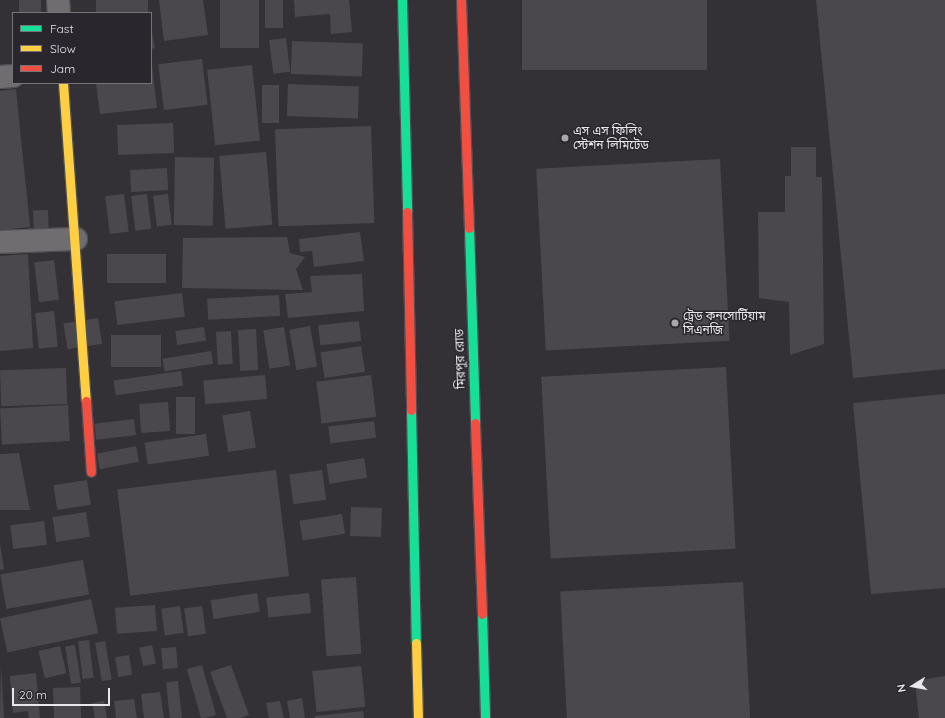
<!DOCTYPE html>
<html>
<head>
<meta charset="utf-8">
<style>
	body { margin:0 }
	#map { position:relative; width:945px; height:718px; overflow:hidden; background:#343136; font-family:Quicksand,"Noto Sans Bengali",sans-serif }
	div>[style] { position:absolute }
	.building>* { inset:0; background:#4a484c; transform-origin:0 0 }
	.roads { filter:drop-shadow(1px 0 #514f53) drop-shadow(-1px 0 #514f53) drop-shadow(0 1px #514f53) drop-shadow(0 -1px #514f53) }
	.street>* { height:22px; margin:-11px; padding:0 11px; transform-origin:11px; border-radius:11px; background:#6f6d70 }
	.fast>* { height:9px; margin:-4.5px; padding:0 4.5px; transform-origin:4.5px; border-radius:4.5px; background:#16e098 }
	.slow>* { height:9px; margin:-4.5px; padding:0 4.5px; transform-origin:4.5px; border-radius:4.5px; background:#ffcf43 }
	.jam>* { height:9px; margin:-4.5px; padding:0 4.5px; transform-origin:4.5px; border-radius:4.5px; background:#f24e42 }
	.dots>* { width:11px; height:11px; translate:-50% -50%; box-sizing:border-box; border:2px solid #2a262d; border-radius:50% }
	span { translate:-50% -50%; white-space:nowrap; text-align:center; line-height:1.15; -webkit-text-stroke:3px #2a262d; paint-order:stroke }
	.poi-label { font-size:12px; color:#e8e6ea }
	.left { translate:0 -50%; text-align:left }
	.street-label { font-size:12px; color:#e8e6ea }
	.legend { position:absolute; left:12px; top:12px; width:140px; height:72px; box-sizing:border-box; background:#2a262d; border:1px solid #767379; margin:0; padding:5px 7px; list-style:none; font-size:12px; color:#e8e6ea }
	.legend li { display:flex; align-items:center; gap:8px; height:20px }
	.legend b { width:20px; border:1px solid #767379 }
	.north { position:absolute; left:893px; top:666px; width:40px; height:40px; -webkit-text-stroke:3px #2a262d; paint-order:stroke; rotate:259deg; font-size:11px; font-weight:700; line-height:16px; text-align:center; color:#e8e6ea }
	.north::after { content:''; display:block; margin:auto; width:14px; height:18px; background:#e8e6ea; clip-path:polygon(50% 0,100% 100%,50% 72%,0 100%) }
	.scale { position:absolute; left:12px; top:688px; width:98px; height:18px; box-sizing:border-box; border:2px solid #e8e6ea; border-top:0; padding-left:5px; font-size:12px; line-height:14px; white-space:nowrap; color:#e8e6ea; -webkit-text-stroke:3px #2a262d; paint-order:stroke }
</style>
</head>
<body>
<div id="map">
	<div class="building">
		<i style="left:19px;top:0;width:22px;height:13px"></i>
		<i style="left:96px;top:0;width:52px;height:13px"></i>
		<i style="clip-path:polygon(159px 0,203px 0,208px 35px,164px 41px)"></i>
		<i style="left:220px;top:0;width:39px;height:48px"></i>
		<i style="left:265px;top:0;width:18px;height:28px"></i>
		<i style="clip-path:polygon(294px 0,349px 0,352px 32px,331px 34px,330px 14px,295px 17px)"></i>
		<i style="left:522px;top:0;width:185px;height:70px"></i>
		<i style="clip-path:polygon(816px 0,945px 0,945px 369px,853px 378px)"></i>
		<i style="clip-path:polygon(151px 27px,155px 48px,151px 49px)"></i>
		<i style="left:286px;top:38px;width:34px;height:17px;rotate:83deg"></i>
		<i style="left:292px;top:41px;width:71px;height:33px;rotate:2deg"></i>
		<i style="left:202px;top:59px;width:46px;height:44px;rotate:83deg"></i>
		<i style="clip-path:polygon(152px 65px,157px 108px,100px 114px,96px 83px,151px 83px)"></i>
		<i style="left:252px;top:65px;width:76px;height:45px;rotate:84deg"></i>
		<i style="left:288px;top:84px;width:71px;height:32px;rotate:2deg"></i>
		<i style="left:262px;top:85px;width:17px;height:38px"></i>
		<i style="clip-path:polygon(16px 89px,30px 227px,0 230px,0 91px)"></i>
		<i style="left:173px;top:123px;width:30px;height:56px;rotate:88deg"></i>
		<i style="left:371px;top:126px;width:97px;height:96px;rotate:88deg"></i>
		<i style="clip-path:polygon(791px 147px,816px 147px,816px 177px,822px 177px,824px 344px,790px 355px,789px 302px,759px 298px,758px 212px,785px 212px,785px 176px,791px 176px)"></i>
		<i style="left:266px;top:152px;width:73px;height:47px;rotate:85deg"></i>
		<i style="left:175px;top:157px;width:39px;height:68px;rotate:1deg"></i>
		<i style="left:720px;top:159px;width:182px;height:184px;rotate:87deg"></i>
		<i style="left:167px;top:168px;width:22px;height:37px;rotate:87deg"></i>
		<i style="left:124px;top:194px;width:38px;height:19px;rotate:83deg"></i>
		<i style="left:147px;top:194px;width:35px;height:16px;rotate:83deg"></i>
		<i style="left:168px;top:194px;width:31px;height:15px;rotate:83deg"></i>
		<i style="left:48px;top:210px;width:37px;height:15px;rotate:88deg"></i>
		<i style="clip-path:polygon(360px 232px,364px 261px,314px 267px,312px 251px,300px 252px,299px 239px)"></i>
		<i style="clip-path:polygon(287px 237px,290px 253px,305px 257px,296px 269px,303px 290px,182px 288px,183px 238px)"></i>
		<i style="clip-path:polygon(28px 254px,33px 348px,0 351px,0 256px)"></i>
		<i style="left:107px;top:254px;width:59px;height:29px"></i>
		<i style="left:54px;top:260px;width:40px;height:20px;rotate:83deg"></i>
		<i style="clip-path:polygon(362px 274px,364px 311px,288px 318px,285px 294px,312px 292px,310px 276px)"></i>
		<i style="left:182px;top:293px;width:24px;height:68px;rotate:83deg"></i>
		<i style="left:279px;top:295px;width:21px;height:72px;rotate:87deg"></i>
		<i style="left:54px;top:311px;width:36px;height:19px;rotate:84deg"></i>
		<i style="left:98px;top:318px;width:26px;height:35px;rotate:81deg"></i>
		<i style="left:359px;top:321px;width:20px;height:41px;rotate:84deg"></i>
		<i style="left:310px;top:326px;width:41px;height:21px;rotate:80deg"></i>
		<i style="left:204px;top:327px;width:14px;height:29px;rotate:82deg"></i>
		<i style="left:284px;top:327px;width:39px;height:21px;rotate:81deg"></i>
		<i style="left:256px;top:329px;width:41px;height:18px;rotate:87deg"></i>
		<i style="left:231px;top:331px;width:33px;height:15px;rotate:87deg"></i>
		<i style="left:111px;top:335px;width:50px;height:32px"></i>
		<i style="left:361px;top:346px;width:26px;height:41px;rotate:81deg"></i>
		<i style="left:211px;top:351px;width:13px;height:49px;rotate:81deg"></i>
		<i style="left:726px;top:367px;width:182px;height:185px;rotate:87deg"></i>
		<i style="left:66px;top:368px;width:36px;height:66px;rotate:88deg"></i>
		<i style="left:181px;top:371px;width:15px;height:68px;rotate:82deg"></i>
		<i style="left:265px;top:375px;width:24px;height:62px;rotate:85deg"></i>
		<i style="left:371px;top:375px;width:42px;height:55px;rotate:83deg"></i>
		<i style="clip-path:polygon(945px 394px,945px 588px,871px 594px,853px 403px)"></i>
		<i style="left:176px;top:397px;width:19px;height:37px"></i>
		<i style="left:168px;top:402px;width:29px;height:29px;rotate:86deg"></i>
		<i style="left:68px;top:405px;width:36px;height:68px;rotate:87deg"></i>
		<i style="left:250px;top:411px;width:37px;height:28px;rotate:81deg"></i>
		<i style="left:134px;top:419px;width:16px;height:40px;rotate:83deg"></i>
		<i style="left:374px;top:421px;width:17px;height:46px;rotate:83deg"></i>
		<i style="left:206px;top:434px;width:22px;height:62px;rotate:82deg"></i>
		<i style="left:136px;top:446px;width:16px;height:40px;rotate:79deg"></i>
		<i style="clip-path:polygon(19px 453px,30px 510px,0 510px,0 454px)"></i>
		<i style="left:364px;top:458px;width:20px;height:38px;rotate:81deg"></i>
		<i style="left:276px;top:470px;width:107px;height:160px;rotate:83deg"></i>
		<i style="left:322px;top:470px;width:30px;height:33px;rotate:82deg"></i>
		<i style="left:87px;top:480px;width:25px;height:34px;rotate:81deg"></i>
		<i style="left:351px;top:507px;width:31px;height:29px;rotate:2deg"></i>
		<i style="left:86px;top:512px;width:25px;height:34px;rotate:81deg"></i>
		<i style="left:342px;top:514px;width:20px;height:43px;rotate:81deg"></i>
		<i style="left:44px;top:521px;width:24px;height:34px;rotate:83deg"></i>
		<i style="clip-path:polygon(0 544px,4px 569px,0 570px)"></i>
		<i style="left:83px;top:560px;width:35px;height:84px;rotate:80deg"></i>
		<i style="left:356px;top:577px;width:77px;height:35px;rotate:86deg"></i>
		<i style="left:743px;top:582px;width:136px;height:183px;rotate:87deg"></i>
		<i style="left:257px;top:593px;width:19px;height:47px;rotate:81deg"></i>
		<i style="left:309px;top:593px;width:20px;height:43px;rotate:84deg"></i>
		<i style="left:91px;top:599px;width:35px;height:93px;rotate:78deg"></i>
		<i style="left:155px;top:605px;width:26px;height:40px;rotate:86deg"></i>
		<i style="left:180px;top:606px;width:27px;height:19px;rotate:82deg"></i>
		<i style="left:202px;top:606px;width:28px;height:18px;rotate:82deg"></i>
		<i style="left:89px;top:640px;width:38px;height:11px;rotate:83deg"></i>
		<i style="left:105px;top:641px;width:39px;height:10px;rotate:80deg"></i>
		<i style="left:75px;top:645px;width:38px;height:10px;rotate:81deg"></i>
		<i style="left:152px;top:645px;width:19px;height:13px;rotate:78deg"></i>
		<i style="left:60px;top:646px;width:28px;height:22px;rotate:77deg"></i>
		<i style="left:176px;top:647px;width:21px;height:15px;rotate:85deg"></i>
		<i style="left:129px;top:655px;width:20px;height:14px;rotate:81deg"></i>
		<i style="clip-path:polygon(202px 665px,216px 715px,205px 718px,201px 718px,187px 669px)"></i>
		<i style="clip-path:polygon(231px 665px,249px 715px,240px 718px,227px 718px,210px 672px)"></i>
		<i style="clip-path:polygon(1px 666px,4px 718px,0 718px)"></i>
		<i style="left:361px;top:666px;width:41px;height:49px;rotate:84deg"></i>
		<i style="clip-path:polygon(36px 673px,40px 718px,29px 718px,28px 711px,13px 713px,10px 676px)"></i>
		<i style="clip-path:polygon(945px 676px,945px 718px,919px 718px,915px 681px)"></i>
		<i style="left:178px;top:681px;width:37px;height:12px;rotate:84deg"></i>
		<i style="left:80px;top:687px;width:31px;height:27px;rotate:88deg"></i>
		<i style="clip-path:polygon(160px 692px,164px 718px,144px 718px,141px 694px)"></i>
		<i style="clip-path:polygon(302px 698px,305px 718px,290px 718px,287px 701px)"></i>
		<i style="clip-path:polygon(134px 699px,137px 718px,116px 718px,114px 701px)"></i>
		<i style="clip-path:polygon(104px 701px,107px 718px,95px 718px,92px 703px)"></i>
		<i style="clip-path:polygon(280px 701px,284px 718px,269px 718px,266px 703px)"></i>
		<i style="clip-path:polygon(363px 711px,364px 718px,315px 718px,315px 716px)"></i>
	</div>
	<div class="roads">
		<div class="street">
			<i style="left:58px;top:0;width:13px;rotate:86deg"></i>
			<i style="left:0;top:77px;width:13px;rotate:-4deg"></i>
			<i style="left:0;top:242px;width:76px;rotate:-2.3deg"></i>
		</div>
		<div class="fast">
			<i style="left:402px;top:0;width:212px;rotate:88.6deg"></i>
			<i style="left:469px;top:228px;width:195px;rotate:88.2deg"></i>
			<i style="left:411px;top:410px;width:233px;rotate:88.8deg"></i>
			<i style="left:482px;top:614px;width:104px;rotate:88.3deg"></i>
		</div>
		<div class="slow">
			<i style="left:63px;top:83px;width:319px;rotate:85.9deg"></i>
			<i style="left:416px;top:643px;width:75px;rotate:88.5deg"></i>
		</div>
		<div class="jam">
			<i style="left:461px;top:0;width:228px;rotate:88deg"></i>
			<i style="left:407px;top:212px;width:198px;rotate:88.8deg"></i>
			<i style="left:86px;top:401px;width:71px;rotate:86deg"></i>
			<i style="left:475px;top:423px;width:191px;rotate:87.9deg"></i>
		</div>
	</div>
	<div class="dots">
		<i style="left:565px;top:138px;background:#a9a7ab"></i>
		<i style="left:675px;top:323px;background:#a9a7ab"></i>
	</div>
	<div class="poi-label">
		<span class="left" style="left:573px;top:138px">এস এস ফিলিং<br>স্টেশন লিমিটেড</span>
		<span class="left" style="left:683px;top:323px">ট্রেড কনসোর্টিয়াম<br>সিএনজি</span>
	</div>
	<div class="street-label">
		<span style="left:460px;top:359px;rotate:-92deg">মিরপুর রোড</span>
	</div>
	<ul class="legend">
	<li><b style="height:5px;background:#16e098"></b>Fast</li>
	<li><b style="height:5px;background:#ffcf43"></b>Slow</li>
	<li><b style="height:5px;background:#f24e42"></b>Jam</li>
	</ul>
	<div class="north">N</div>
	<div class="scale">20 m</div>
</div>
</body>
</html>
